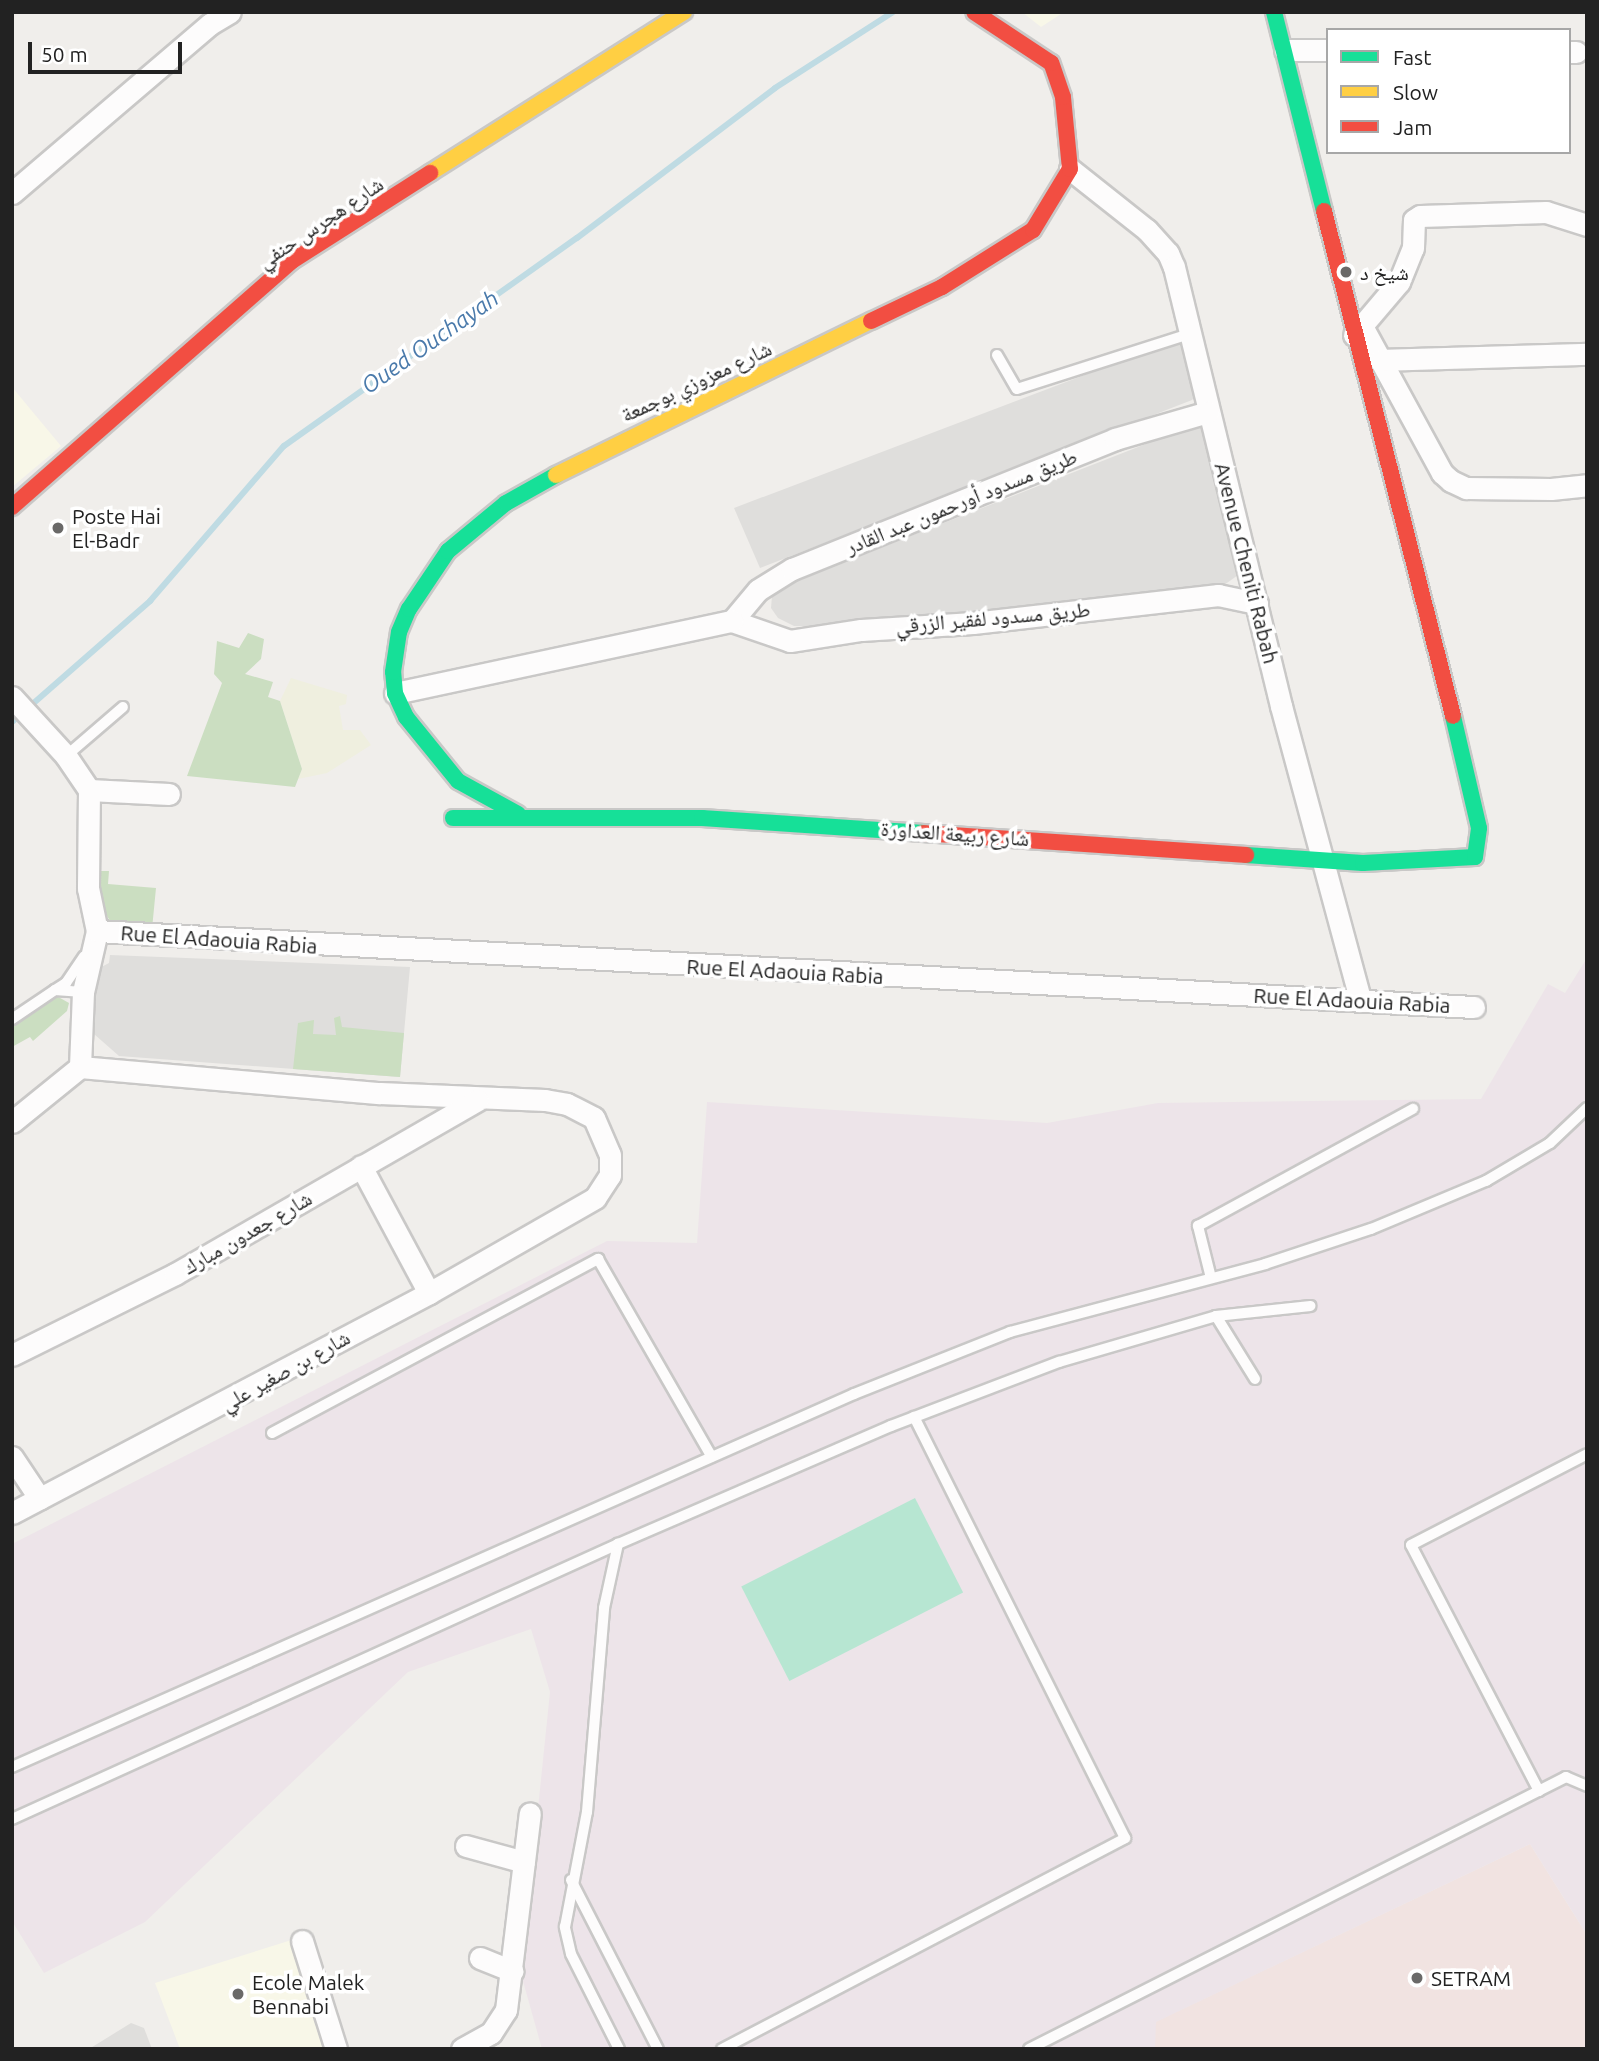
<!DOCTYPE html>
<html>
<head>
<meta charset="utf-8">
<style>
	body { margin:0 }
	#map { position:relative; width:1599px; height:2061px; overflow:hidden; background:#f0eeeb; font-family:Ubuntu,"Noto Naskh Arabic",sans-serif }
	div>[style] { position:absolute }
	.residential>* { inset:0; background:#dfdedc }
	.commercial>* { inset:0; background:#f1e3e1 }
	.industrial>* { inset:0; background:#ede4e9 }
	.education>* { inset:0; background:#f8f7e8 }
	.farmland>* { inset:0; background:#efefdf }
	.forest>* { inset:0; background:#cbdec1 }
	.pitch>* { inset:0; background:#b7e6d2; transform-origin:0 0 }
	.stream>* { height:6px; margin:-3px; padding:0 3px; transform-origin:3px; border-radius:3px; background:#bfdbe3 }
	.roads { filter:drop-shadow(2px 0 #c9c8c7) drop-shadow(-2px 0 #c9c8c7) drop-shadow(0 2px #c9c8c7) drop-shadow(0 -2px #c9c8c7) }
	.lane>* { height:10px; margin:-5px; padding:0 5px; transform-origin:5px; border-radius:5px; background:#fdfcfc }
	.street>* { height:21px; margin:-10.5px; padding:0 10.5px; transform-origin:10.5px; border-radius:10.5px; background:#fdfcfc }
	.fast>* { height:16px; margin:-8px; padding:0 8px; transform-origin:8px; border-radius:8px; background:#16e098 }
	.slow>* { height:16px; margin:-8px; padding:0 8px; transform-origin:8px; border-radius:8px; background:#ffcf43 }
	.jam>* { height:16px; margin:-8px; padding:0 8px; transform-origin:8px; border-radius:8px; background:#f24e42 }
	.dots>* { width:19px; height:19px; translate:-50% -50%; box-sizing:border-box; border:4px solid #fff; border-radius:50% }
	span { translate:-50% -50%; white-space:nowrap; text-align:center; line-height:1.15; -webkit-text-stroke:7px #fff; paint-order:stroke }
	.street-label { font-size:21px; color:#222 }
	.poi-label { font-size:21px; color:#222 }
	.left { translate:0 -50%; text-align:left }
	.water-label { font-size:23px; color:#4a7aab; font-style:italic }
	.frame { position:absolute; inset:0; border:14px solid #222; pointer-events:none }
	.legend { position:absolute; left:1326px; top:28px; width:245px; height:126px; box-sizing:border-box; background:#fff; border:2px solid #a7a7a7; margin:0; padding:9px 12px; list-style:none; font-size:21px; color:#222 }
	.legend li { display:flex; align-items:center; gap:14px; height:35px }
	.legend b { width:35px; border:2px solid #a7a7a7 }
	.scale { position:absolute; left:28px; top:42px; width:154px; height:32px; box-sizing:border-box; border:4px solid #222; border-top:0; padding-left:9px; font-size:21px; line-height:24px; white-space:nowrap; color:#222; -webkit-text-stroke:5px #fff; paint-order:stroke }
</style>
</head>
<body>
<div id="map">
	<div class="residential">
		<i style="clip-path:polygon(1177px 340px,1184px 345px,1199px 392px,1192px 400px,760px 568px,734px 508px)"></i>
		<i style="clip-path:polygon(1202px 422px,1241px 573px,1224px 585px,1145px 597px,834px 626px,794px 626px,778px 618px,771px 608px,772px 596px,780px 587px)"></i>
		<i style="clip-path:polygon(110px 955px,410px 967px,400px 1077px,119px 1056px,94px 1034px,89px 1022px,92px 972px,109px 963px)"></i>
		<i style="clip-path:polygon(131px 2023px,144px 2028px,152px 2049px,89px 2049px)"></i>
	</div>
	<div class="commercial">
		<i style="clip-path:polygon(1530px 1844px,1587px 1935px,1587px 2049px,1155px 2049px,1155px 2022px)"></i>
	</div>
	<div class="industrial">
		<i style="clip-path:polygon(1587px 958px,1587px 1935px,1530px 1844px,1156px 2022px,1155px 2049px,542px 2049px,521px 1974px,550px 1692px,531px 1629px,408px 1672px,145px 1922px,44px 1973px,12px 1921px,12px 1544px,607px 1241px,697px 1243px,707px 1102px,1047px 1123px,1158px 1103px,1481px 1099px,1548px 984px,1565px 993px)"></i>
	</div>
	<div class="education">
		<i style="clip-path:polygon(1022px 12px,1064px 12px,1041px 27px)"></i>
		<i style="clip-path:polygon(12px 387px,61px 446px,12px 487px)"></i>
		<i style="clip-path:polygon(298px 1938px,334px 2049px,180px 2049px,155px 1983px)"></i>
	</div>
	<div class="farmland">
		<i style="clip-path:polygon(291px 678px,347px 695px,346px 704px,339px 706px,343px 730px,360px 730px,371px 745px,327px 773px,298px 779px,302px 769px,280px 701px)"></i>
	</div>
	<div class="forest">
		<i style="clip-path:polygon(248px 633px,264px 639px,261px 659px,245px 674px,273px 682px,268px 697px,280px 701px,302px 769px,295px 787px,187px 776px,222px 683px,214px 674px,217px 641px,239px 648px)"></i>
		<i style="clip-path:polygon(100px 871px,109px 871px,108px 884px,156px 888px,152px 929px,113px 926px,98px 901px)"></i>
		<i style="clip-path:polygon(53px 994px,69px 1003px,67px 1011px,33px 1041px,30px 1037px,12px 1047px,12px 1019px)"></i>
		<i style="clip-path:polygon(340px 1016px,342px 1027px,404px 1033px,400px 1077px,293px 1069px,298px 1023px,314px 1020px,313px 1034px,336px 1035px,334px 1018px)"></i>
	</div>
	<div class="pitch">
		<i style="left:915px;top:1498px;width:106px;height:195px;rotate:63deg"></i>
	</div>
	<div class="stream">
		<i style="left:12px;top:722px;width:184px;rotate:-41.2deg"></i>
		<i style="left:150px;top:601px;width:205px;rotate:-49.2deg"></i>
		<i style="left:284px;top:446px;width:359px;rotate:-35.4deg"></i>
		<i style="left:577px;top:238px;width:248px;rotate:-37.1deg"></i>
		<i style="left:775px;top:88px;width:140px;rotate:-32.8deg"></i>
	</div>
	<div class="roads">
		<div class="lane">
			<i style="left:997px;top:355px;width:39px;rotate:60deg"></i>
			<i style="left:1017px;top:389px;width:184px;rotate:-17.7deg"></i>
			<i style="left:66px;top:756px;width:75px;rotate:-40.7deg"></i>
			<i style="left:55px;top:990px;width:13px;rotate:-32deg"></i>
			<i style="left:66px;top:983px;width:32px;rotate:-56deg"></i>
			<i style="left:12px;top:1019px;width:52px;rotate:-34deg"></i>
			<i style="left:55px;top:990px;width:28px;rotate:4deg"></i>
			<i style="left:1211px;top:1278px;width:54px;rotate:-104deg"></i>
			<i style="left:1198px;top:1226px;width:245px;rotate:-28.6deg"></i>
			<i style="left:1216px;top:1316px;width:74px;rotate:58.2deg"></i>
			<i style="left:272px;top:1433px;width:370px;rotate:-28.1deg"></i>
			<i style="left:598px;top:1259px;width:228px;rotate:60.1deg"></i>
			<i style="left:12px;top:1767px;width:921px;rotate:-23.89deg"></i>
			<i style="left:854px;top:1394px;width:168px;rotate:-21.7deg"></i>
			<i style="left:1010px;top:1332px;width:264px;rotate:-14.9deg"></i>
			<i style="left:1265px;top:1264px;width:112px;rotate:-18.3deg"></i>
			<i style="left:1371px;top:1229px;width:125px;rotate:-22.7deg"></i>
			<i style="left:1486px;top:1181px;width:74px;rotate:-30.7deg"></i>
			<i style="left:1550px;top:1143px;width:51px;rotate:-43.4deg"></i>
			<i style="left:1539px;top:1791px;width:277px;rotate:-117.5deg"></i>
			<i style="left:1411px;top:1545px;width:198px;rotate:-27.3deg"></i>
			<i style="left:12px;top:1819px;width:665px;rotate:-24.41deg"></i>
			<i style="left:571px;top:1880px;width:190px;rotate:62.8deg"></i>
			<i style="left:619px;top:2049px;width:106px;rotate:-116.8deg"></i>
			<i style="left:571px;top:1954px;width:28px;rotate:-103deg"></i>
			<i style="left:565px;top:1927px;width:117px;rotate:-79.2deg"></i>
			<i style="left:587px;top:1812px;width:205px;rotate:-85.2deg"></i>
			<i style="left:604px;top:1608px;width:66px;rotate:-77.7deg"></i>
			<i style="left:618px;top:1544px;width:297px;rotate:-23.4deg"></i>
			<i style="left:891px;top:1426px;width:180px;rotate:-20.9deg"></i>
			<i style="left:1059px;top:1362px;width:164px;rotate:-16.3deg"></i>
			<i style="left:1216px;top:1316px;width:95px;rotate:-6.1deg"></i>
			<i style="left:722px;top:2049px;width:455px;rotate:-27.6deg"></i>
			<i style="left:1125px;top:1838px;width:471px;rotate:-116.6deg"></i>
			<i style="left:1029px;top:2049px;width:602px;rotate:-26.86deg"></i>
			<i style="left:1566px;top:1777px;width:23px;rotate:23deg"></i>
		</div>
		<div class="street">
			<i style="left:1285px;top:50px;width:43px"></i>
			<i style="left:1569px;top:52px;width:7px"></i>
			<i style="left:1070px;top:169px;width:98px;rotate:38.4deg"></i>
			<i style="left:1147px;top:230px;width:31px;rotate:48deg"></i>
			<i style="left:1168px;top:253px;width:15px;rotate:67deg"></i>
			<i style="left:1174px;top:267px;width:452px;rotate:76.3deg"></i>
			<i style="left:1281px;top:706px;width:303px;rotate:74.9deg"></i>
			<i style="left:12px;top:193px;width:260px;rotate:-40.5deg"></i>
			<i style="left:210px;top:24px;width:23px;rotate:-31deg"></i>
			<i style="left:1363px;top:328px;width:165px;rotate:61.4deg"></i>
			<i style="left:1442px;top:473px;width:12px;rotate:42deg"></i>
			<i style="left:1451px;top:481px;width:17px;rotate:25deg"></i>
			<i style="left:1466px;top:488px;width:85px;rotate:0.7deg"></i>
			<i style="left:1551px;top:489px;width:36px;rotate:-6deg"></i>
			<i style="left:1354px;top:335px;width:70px;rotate:-49.7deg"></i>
			<i style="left:1399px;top:282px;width:37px;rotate:-68deg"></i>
			<i style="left:1413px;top:248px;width:28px;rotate:-88deg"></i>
			<i style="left:1414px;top:220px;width:7px;rotate:-34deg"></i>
			<i style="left:1420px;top:216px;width:126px;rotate:-1.8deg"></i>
			<i style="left:1546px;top:212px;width:43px;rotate:17.6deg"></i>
			<i style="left:1380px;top:360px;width:207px;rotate:-1.7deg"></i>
			<i style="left:732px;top:621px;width:61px;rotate:19deg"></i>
			<i style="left:790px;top:641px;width:72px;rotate:-8.8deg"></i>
			<i style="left:861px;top:630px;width:112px;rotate:-3.6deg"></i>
			<i style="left:973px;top:623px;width:247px;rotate:-6.5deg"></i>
			<i style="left:1218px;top:595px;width:40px;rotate:12deg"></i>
			<i style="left:732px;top:621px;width:40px;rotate:-50deg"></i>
			<i style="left:758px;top:590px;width:40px;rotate:-32deg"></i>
			<i style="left:792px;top:569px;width:348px;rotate:-21.9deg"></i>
			<i style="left:1115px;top:439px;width:97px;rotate:-16.2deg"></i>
			<i style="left:395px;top:693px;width:345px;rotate:-12.1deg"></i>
			<i style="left:12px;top:697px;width:80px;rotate:47.5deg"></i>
			<i style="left:66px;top:756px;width:41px;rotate:55.9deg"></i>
			<i style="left:89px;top:790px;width:98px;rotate:90.6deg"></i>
			<i style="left:88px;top:888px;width:44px;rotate:78.2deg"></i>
			<i style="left:97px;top:931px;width:63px;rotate:102.9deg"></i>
			<i style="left:83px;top:992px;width:75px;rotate:92.3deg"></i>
			<i style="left:80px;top:1067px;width:87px;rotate:141deg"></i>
			<i style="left:89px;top:790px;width:80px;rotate:2.9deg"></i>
			<i style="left:97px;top:931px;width:1379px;rotate:3.16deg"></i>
			<i style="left:80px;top:1067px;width:301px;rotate:5deg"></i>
			<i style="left:380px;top:1093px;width:165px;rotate:2.4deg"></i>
			<i style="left:545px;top:1100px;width:22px;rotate:10deg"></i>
			<i style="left:567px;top:1104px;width:30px;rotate:27deg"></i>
			<i style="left:594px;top:1118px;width:40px;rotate:66.6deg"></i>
			<i style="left:610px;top:1155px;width:20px;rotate:90deg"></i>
			<i style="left:610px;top:1175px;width:27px;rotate:123deg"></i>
			<i style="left:595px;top:1198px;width:191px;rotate:150.2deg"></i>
			<i style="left:12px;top:1355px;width:182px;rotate:-26.4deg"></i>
			<i style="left:175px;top:1274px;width:349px;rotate:-29.9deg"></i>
			<i style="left:12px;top:1457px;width:50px;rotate:56.3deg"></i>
			<i style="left:12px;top:1513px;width:471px;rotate:-27.8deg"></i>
			<i style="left:429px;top:1293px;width:144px;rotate:-118.2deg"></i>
			<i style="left:466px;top:1846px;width:60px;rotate:15.4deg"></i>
			<i style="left:302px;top:1941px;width:113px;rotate:72.5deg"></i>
			<i style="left:480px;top:1958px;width:35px;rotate:22deg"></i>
			<i style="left:462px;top:2049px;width:33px;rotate:-29deg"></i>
			<i style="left:491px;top:2033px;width:27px;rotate:-57deg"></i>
			<i style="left:506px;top:2010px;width:198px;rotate:-83.1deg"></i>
		</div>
		<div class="fast">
			<i style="left:1274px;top:12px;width:205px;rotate:75.9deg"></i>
			<i style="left:518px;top:814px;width:68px;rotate:-151.2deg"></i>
			<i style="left:458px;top:781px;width:82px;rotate:-129.1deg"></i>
			<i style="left:406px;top:717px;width:26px;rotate:-115deg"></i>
			<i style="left:395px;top:693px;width:21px;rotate:-95deg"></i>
			<i style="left:393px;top:672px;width:40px;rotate:-81.5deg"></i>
			<i style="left:399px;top:632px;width:25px;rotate:-67deg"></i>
			<i style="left:409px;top:609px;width:70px;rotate:-56.1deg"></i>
			<i style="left:448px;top:551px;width:75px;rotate:-39.6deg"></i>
			<i style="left:506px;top:503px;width:57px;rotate:-29.2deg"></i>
			<i style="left:453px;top:818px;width:249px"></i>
			<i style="left:702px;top:818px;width:222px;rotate:3.9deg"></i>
			<i style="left:1246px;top:855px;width:117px;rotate:3.9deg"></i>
			<i style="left:1363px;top:863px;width:112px;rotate:-3.1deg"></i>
			<i style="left:1475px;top:857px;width:29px;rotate:-82deg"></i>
			<i style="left:1479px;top:828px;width:115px;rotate:-103.1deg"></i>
		</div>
		<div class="slow">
			<i style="left:430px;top:173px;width:301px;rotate:-32.4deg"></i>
			<i style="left:556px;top:475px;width:351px;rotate:-26.1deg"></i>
		</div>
		<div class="jam">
			<i style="left:1324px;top:211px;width:521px;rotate:75.67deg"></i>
			<i style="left:871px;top:321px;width:79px;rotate:-25.6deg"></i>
			<i style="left:942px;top:287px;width:107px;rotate:-32.1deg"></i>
			<i style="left:1033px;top:230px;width:71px;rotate:-58.8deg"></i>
			<i style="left:1070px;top:169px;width:72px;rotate:-95.6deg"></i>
			<i style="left:1063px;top:97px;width:36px;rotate:-109deg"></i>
			<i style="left:1051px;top:63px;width:92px;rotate:-146.5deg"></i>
			<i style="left:12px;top:507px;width:373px;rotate:-41.3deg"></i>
			<i style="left:292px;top:261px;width:164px;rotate:-32.5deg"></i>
			<i style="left:923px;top:833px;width:324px;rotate:3.9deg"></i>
		</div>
	</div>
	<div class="dots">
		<i style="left:1346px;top:272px;background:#6a6968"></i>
		<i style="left:58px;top:528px;background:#6a6968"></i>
		<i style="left:1417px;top:1978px;background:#6a6968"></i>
		<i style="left:238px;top:1994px;background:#6a6968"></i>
	</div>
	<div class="street-label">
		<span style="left:320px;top:222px;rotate:-34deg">شارع هجرس حنفي</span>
		<span style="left:696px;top:381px;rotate:-25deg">شارع معزوزي بوجمعة</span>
		<span style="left:961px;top:501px;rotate:-22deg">طريق مسدود أورحمون عبد القادر</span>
		<span style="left:1247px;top:563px;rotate:76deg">Avenue Cheniti Rabah</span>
		<span style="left:993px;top:617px;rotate:-5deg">طريق مسدود لفقير الزرقي</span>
		<span style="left:955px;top:833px;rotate:4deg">شارع ربيعة العداورة</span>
		<span style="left:219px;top:939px;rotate:4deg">Rue El Adaouia Rabia</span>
		<span style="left:785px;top:971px;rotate:3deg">Rue El Adaouia Rabia</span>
		<span style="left:1352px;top:1000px;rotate:3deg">Rue El Adaouia Rabia</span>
		<span style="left:247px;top:1232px;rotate:-30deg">شارع جعدون مبارك</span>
		<span style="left:285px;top:1370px;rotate:-29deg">شارع بن صغير علي</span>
	</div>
	<div class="poi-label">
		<span class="left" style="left:1360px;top:272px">شيخ د</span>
		<span class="left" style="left:72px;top:528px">Poste Hai<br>El-Badr</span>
		<span class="left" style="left:1431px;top:1978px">SETRAM</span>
		<span class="left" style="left:252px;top:1994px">Ecole Malek<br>Bennabi</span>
	</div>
	<div class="water-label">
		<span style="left:430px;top:342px;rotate:-35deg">Oued Ouchayah</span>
	</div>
	<div class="frame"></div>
	<ul class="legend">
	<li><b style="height:9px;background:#16e098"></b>Fast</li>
	<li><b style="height:9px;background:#ffcf43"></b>Slow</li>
	<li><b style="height:9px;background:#f24e42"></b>Jam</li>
	</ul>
	<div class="scale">50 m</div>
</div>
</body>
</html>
